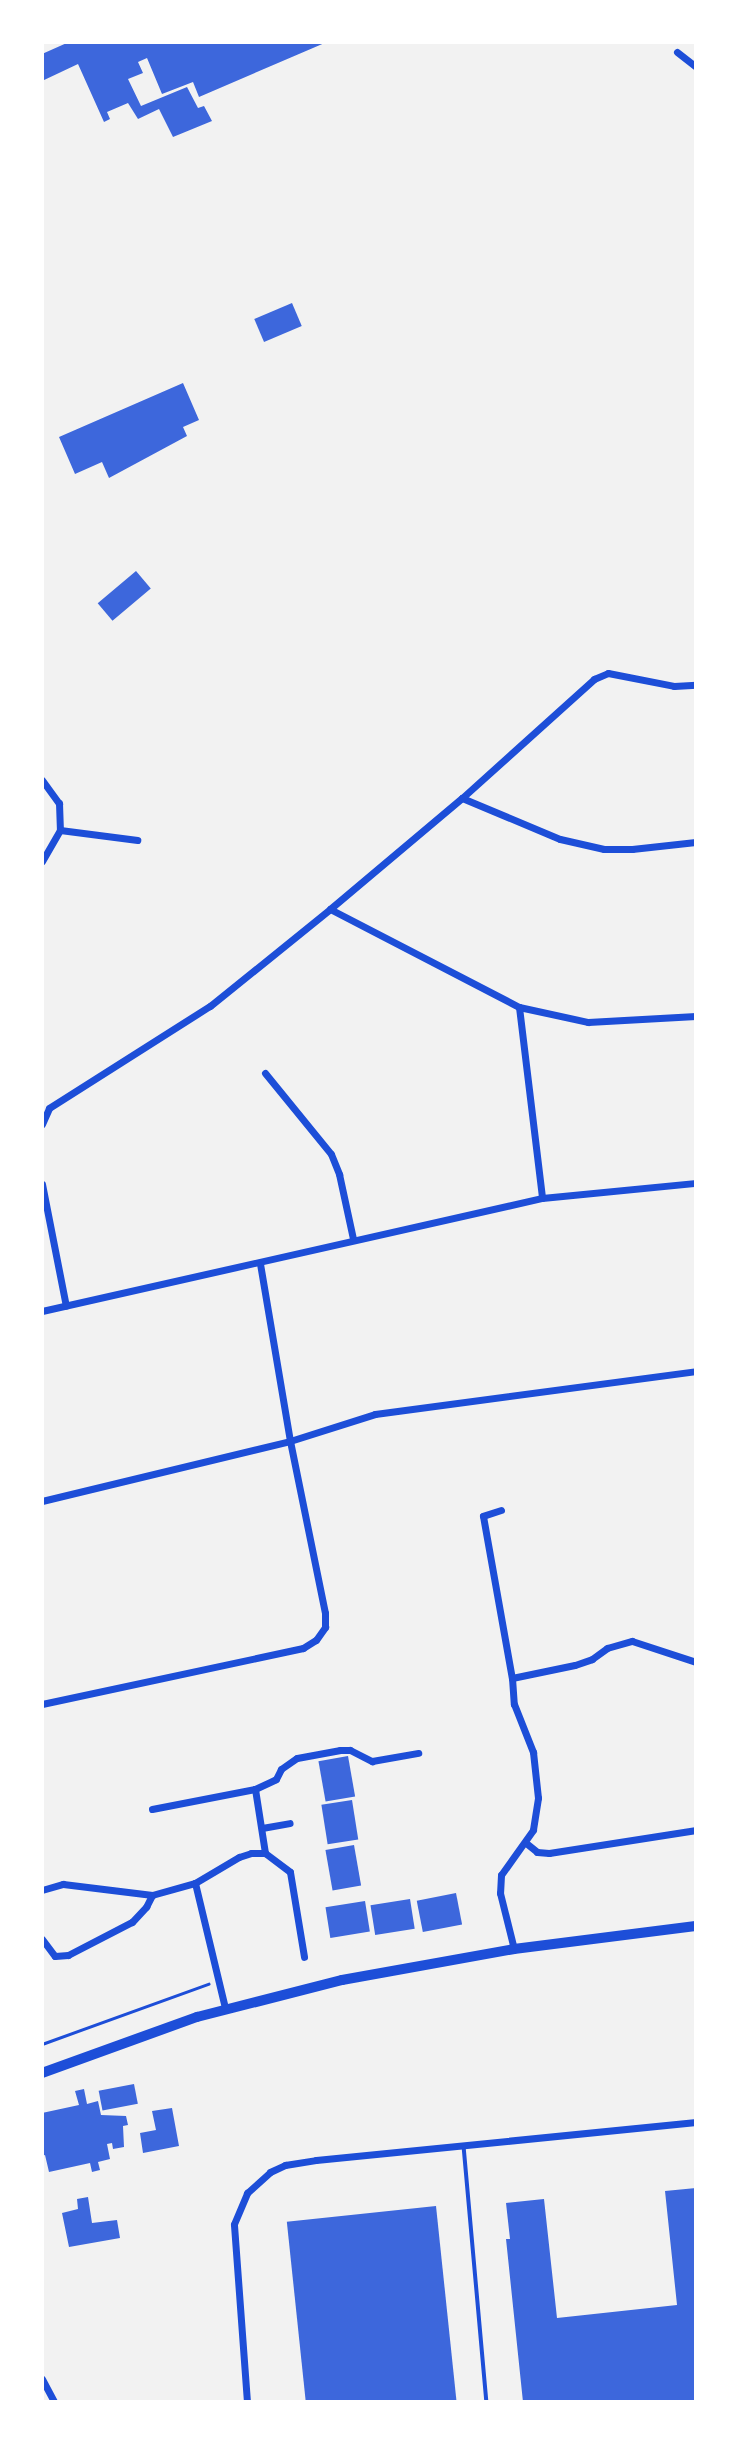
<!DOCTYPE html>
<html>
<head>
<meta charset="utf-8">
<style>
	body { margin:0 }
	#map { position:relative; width:738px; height:2444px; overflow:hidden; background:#f2f2f2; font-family:Literata,serif }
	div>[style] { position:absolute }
	.building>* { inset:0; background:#3d67dc; transform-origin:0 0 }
	.path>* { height:2.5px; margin:-1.25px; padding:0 1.25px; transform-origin:1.25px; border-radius:1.25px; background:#1d4ed8 }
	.service>* { height:3.5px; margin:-1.75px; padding:0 1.75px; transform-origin:1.75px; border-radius:1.75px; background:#1d4ed8 }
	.minor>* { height:7px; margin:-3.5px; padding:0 3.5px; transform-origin:3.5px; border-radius:3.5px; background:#1d4ed8 }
	.tertiary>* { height:10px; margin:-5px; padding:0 5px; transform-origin:5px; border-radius:5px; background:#1d4ed8 }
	span { translate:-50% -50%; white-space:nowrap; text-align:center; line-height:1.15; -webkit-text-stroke:7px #fff; paint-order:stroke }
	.frame { position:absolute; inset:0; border:44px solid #fff; pointer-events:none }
</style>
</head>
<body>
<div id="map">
	<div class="building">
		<i style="clip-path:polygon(69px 42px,327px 42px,199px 97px,193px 82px,162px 94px,147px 58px,138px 62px,143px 73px,128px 79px,141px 106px,187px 87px,198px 108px,204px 106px,212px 121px,173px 137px,159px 109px,138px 119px,128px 103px,107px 112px,110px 119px,104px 122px,78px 64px,42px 81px,42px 54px)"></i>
		<i style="left:292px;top:303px;width:25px;height:41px;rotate:67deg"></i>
		<i style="clip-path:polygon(183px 383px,199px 420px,183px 427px,187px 436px,109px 478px,102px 462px,75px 474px,59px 437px)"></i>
		<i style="left:136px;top:571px;width:23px;height:50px;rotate:50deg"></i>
		<i style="left:348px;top:1756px;width:41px;height:30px;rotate:80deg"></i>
		<i style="left:352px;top:1800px;width:40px;height:31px;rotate:81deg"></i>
		<i style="left:354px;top:1845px;width:41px;height:29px;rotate:80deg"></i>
		<i style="left:456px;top:1893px;width:32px;height:40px;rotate:79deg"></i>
		<i style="left:410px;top:1899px;width:30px;height:40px;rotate:81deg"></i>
		<i style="left:365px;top:1901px;width:31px;height:40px;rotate:81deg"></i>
		<i style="left:134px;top:2084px;width:20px;height:36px;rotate:79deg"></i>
		<i style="clip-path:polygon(84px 2089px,87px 2104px,98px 2101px,101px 2115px,126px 2116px,128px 2125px,123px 2126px,124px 2147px,113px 2149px,112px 2143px,107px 2144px,110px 2159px,98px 2162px,100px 2170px,92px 2172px,90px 2163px,49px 2172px,45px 2155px,42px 2156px,42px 2113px,79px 2105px,75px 2091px)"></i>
		<i style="clip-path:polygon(172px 2108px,179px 2146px,143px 2153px,140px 2133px,156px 2130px,152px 2111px)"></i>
		<i style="clip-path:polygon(696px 2188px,696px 2402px,523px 2402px,506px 2239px,510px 2239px,506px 2203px,544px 2199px,557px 2318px,677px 2305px,665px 2191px)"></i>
		<i style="clip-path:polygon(88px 2197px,92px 2223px,117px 2220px,120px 2238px,69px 2247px,62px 2213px,78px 2209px,77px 2199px)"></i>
		<i style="left:436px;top:2206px;width:197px;height:150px;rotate:84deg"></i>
	</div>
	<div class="path">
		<i style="left:42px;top:2044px;width:177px;rotate:-19.9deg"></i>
	</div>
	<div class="service">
		<i style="left:464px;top:2146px;width:257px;rotate:84.9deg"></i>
	</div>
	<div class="minor">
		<i style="left:677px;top:52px;width:24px;rotate:38deg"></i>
		<i style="left:42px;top:780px;width:29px;rotate:54deg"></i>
		<i style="left:59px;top:803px;width:27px;rotate:88deg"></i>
		<i style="left:60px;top:830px;width:36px;rotate:120deg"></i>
		<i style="left:462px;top:798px;width:106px;rotate:22.7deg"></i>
		<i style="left:560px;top:839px;width:45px;rotate:12.8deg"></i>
		<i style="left:604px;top:849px;width:28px"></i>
		<i style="left:632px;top:849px;width:64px;rotate:-6.2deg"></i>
		<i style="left:60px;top:830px;width:78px;rotate:7.4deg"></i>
		<i style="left:330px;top:909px;width:172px;rotate:-40.1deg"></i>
		<i style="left:462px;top:798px;width:178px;rotate:-42deg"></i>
		<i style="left:594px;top:679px;width:15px;rotate:-23deg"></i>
		<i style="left:608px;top:673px;width:67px;rotate:11.1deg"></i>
		<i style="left:674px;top:686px;width:22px;rotate:-3deg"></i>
		<i style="left:519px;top:1007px;width:71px;rotate:12.3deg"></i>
		<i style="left:588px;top:1022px;width:108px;rotate:-3.2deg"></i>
		<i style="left:265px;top:1073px;width:104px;rotate:50.8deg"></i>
		<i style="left:331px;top:1154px;width:22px;rotate:68deg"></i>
		<i style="left:339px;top:1174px;width:66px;rotate:77.8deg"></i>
		<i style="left:42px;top:1124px;width:17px;rotate:-66deg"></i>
		<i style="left:49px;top:1108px;width:191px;rotate:-32.4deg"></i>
		<i style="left:210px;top:1006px;width:154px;rotate:-38.9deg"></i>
		<i style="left:330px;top:909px;width:213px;rotate:27.4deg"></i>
		<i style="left:519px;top:1007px;width:192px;rotate:83.1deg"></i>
		<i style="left:42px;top:1184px;width:124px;rotate:78.9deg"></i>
		<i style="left:42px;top:1311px;width:513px;rotate:-12.73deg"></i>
		<i style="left:542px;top:1198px;width:155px;rotate:-5.6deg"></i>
		<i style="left:42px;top:1501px;width:255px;rotate:-13.6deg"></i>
		<i style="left:290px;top:1441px;width:89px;rotate:-17.6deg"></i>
		<i style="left:375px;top:1414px;width:324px;rotate:-7.6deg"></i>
		<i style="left:501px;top:1510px;width:19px;rotate:162deg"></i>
		<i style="left:483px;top:1516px;width:165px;rotate:79.9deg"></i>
		<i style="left:512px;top:1678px;width:26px;rotate:86deg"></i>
		<i style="left:514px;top:1704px;width:52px;rotate:68.4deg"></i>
		<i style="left:533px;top:1752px;width:46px;rotate:83.8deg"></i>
		<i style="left:538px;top:1798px;width:32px;rotate:99deg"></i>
		<i style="left:533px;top:1830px;width:55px;rotate:125.4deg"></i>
		<i style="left:501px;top:1875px;width:18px;rotate:93deg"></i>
		<i style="left:500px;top:1893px;width:58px;rotate:76deg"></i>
		<i style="left:512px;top:1678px;width:64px;rotate:-11.7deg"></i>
		<i style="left:575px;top:1665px;width:18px;rotate:-19deg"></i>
		<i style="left:592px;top:1659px;width:19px;rotate:-36deg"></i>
		<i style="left:607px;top:1648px;width:26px;rotate:-16deg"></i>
		<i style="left:632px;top:1641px;width:67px;rotate:18.2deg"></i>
		<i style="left:42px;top:1704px;width:267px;rotate:-12.1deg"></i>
		<i style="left:303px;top:1648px;width:15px;rotate:-32deg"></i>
		<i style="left:316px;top:1640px;width:16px;rotate:-55deg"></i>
		<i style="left:325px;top:1627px;width:14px;rotate:-90deg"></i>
		<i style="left:325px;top:1613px;width:176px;rotate:-101.5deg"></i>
		<i style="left:290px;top:1441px;width:181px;rotate:-99.6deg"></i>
		<i style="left:255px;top:1789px;width:23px;rotate:-25deg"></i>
		<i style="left:276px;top:1779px;width:11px;rotate:-63deg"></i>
		<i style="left:281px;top:1769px;width:19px;rotate:-35deg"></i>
		<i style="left:297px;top:1758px;width:44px;rotate:-10.5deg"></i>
		<i style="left:340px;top:1750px;width:10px"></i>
		<i style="left:350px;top:1750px;width:25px;rotate:27deg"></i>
		<i style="left:372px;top:1761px;width:47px;rotate:-9.9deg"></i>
		<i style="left:152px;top:1809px;width:105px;rotate:-11deg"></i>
		<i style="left:255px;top:1789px;width:65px;rotate:81.1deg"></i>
		<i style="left:265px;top:1853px;width:31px;rotate:37deg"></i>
		<i style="left:290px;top:1872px;width:86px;rotate:80.6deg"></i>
		<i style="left:262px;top:1828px;width:28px;rotate:-10deg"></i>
		<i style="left:526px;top:1843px;width:14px;rotate:39deg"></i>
		<i style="left:537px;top:1852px;width:12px;rotate:5deg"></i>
		<i style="left:549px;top:1853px;width:149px;rotate:-8.9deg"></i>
		<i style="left:195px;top:1883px;width:129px;rotate:76.5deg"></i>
		<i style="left:42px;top:1890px;width:22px;rotate:-16deg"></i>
		<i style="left:63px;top:1884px;width:90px;rotate:7deg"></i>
		<i style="left:152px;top:1895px;width:45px;rotate:-15.6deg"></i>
		<i style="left:195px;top:1883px;width:51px;rotate:-30.6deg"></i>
		<i style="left:239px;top:1857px;width:13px;rotate:-18deg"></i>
		<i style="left:251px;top:1853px;width:14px"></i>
		<i style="left:42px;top:1939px;width:21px;rotate:53deg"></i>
		<i style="left:55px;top:1956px;width:13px;rotate:-4deg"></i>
		<i style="left:68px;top:1955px;width:72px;rotate:-27.3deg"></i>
		<i style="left:132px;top:1922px;width:21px;rotate:-47deg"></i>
		<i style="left:146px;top:1907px;width:13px;rotate:-63deg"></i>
		<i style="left:42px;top:2379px;width:26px;rotate:62deg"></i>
		<i style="left:247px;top:2402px;width:178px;rotate:-94.2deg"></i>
		<i style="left:234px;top:2224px;width:34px;rotate:-67deg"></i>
		<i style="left:247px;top:2193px;width:31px;rotate:-42deg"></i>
		<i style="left:270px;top:2172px;width:17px;rotate:-25deg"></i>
		<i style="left:285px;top:2165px;width:31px;rotate:-9deg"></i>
		<i style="left:316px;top:2160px;width:382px;rotate:-5.7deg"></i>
	</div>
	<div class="tertiary">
		<i style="left:42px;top:2073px;width:165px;rotate:-19.9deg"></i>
		<i style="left:197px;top:2017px;width:150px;rotate:-14.3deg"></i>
		<i style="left:342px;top:1980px;width:175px;rotate:-10.2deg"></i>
		<i style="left:514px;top:1949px;width:183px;rotate:-7.2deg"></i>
	</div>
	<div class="frame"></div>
</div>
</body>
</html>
